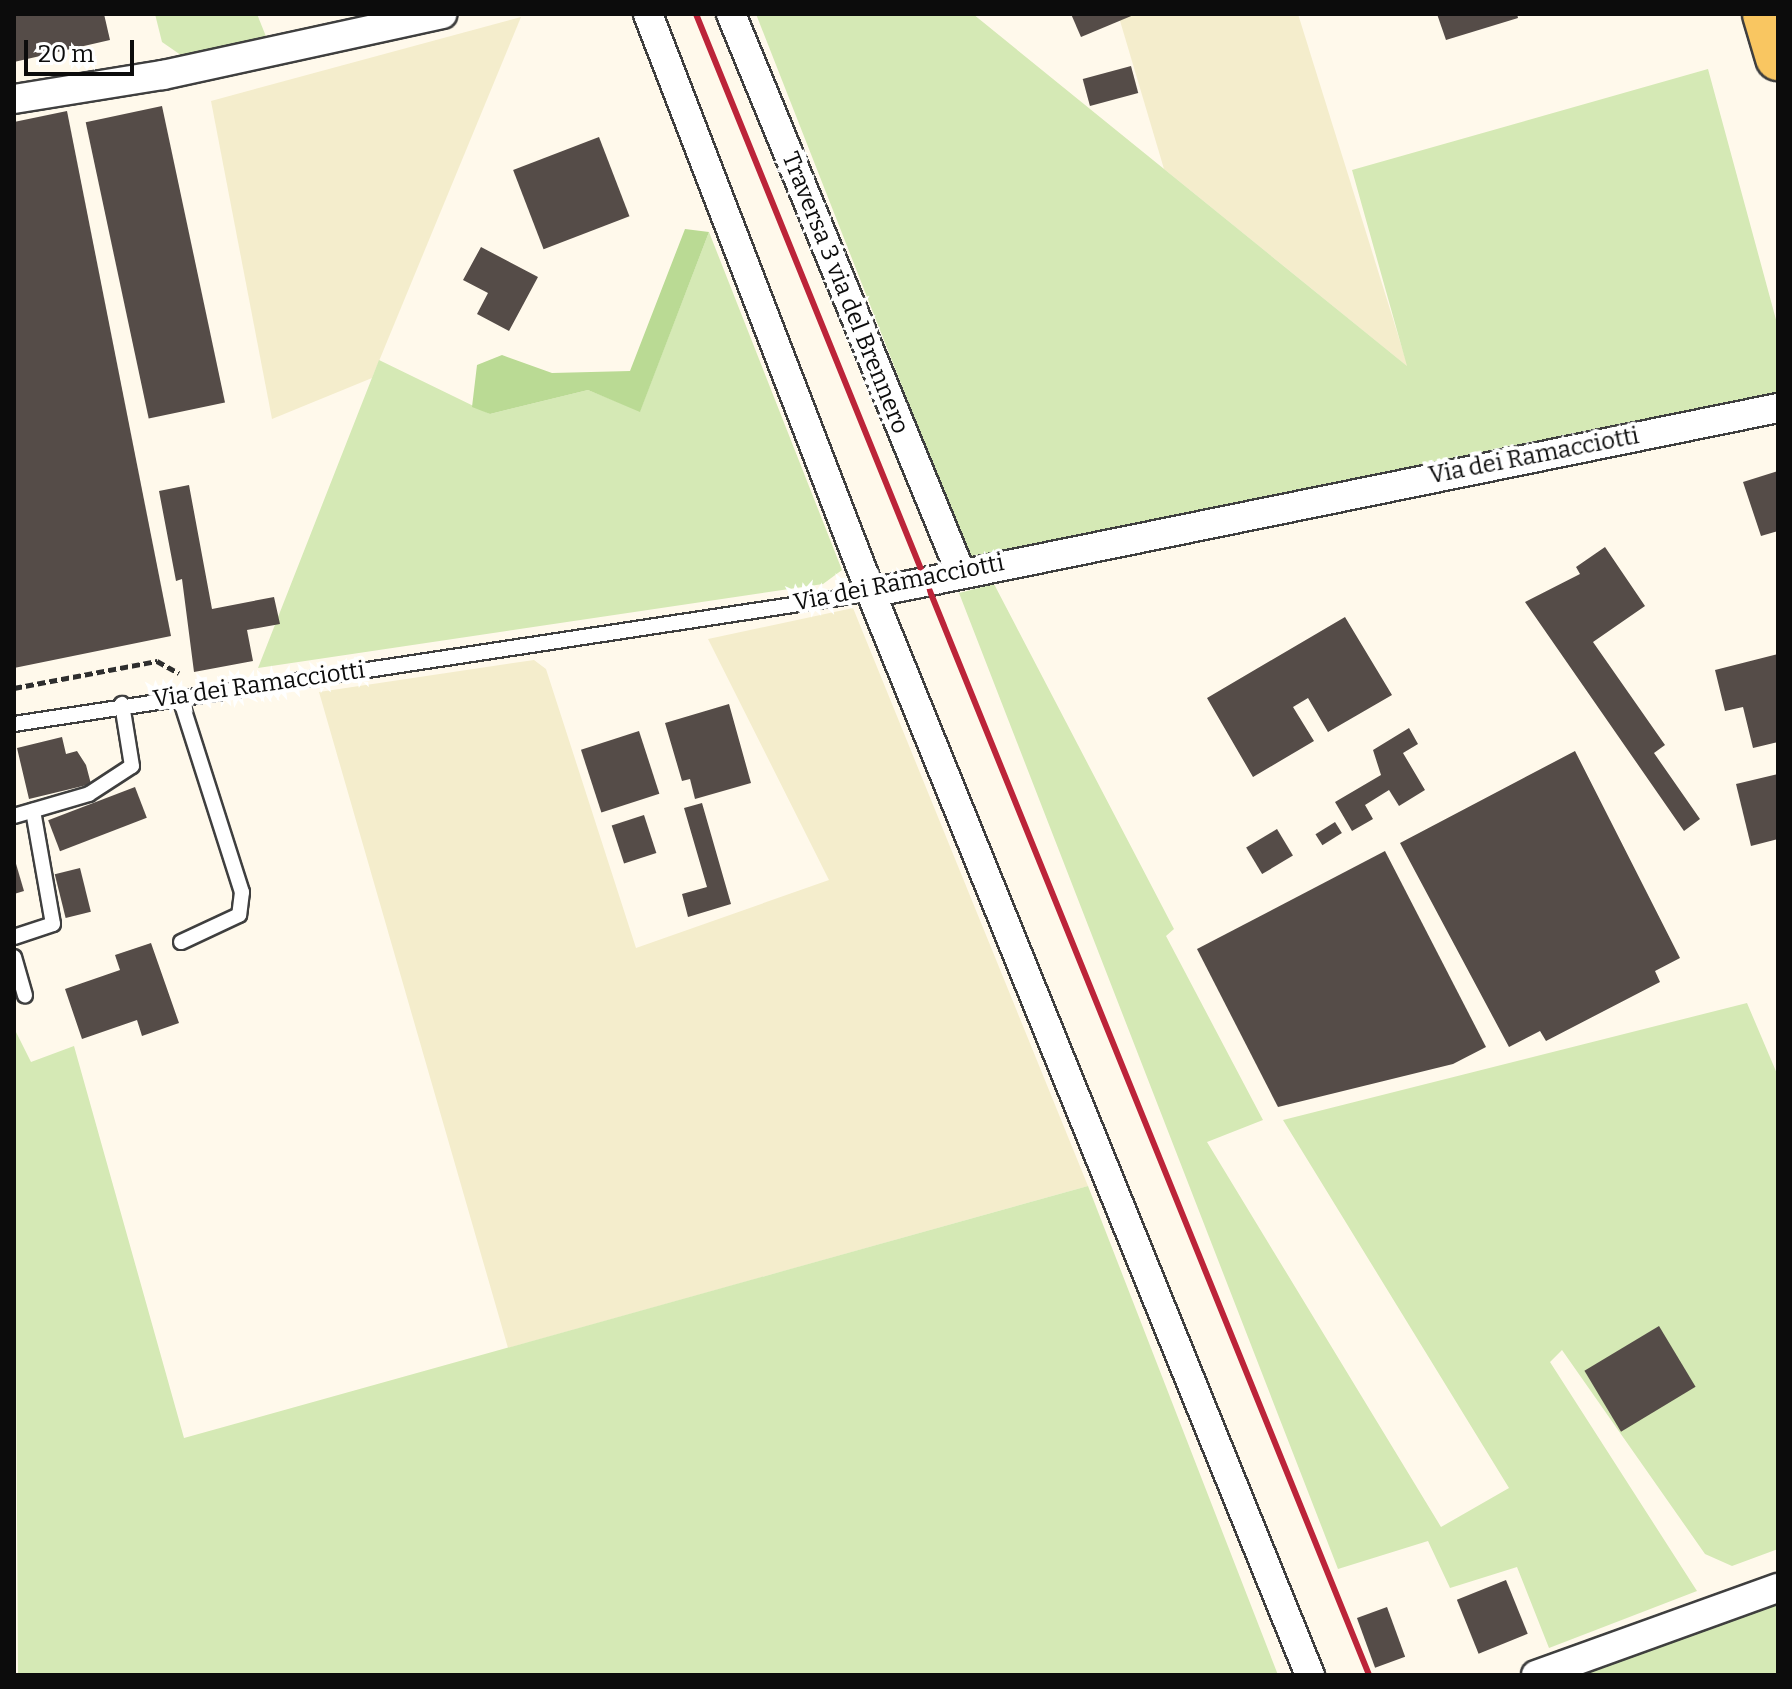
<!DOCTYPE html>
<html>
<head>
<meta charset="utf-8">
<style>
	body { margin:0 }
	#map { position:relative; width:1792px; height:1689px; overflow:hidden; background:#fff9eb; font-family:Bitter,serif }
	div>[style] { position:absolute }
	.farmland>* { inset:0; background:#f4edcc }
	.green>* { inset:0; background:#d5e9b5 }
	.forest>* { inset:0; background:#bada94 }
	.building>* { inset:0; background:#554c48; transform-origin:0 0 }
	.path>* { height:5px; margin-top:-2.5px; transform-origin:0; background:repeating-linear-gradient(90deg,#2e2e2e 0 8px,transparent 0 12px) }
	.roads { filter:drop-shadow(2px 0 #3f3f3f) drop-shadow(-2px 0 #3f3f3f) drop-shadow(0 2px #3f3f3f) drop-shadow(0 -2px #3f3f3f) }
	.lane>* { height:14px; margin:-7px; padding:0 7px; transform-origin:7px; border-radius:7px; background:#fff }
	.street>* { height:28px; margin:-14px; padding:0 14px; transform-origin:14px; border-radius:14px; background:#fff }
	.primary>* { height:44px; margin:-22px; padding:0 22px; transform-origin:22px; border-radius:22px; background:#f9c661 }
	.rail>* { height:6px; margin:-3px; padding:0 3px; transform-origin:3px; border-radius:3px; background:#bc2439 }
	span { translate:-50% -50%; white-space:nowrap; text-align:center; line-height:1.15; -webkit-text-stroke:8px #fff; paint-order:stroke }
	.street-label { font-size:24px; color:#0c0c0c }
	.frame { position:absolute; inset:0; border:16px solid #0c0c0c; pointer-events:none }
	.scale { position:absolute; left:24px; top:40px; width:110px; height:36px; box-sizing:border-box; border:4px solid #0c0c0c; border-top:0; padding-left:10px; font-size:24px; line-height:28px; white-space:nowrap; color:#0c0c0c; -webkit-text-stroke:6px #fff; paint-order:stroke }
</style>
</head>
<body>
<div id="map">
	<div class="farmland">
		<i style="clip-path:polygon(1118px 14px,1298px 14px,1408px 367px,1164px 169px)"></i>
		<i style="clip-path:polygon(521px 17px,372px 378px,272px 419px,211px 101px)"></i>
		<i style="clip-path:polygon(853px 608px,1088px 1186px,508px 1348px,319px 692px,534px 660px,546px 669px,636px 948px,829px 880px,708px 639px)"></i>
	</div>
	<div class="green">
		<i style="clip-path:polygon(155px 14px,257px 14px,269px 44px,188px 60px,162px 42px)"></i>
		<i style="clip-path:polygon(756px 14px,973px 14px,1407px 366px,1352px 170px,1708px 69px,1778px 327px,1778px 392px,971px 562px)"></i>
		<i style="clip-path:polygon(709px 232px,842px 570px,823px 584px,258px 668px,379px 360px,490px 414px,588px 390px,640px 411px)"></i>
		<i style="clip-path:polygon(994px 584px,1174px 929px,1166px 936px,1263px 1120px,1207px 1142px,1441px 1527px,1509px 1488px,1283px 1120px,1747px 1003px,1778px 1076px,1778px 1549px,1732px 1566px,1705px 1554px,1562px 1350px,1550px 1362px,1697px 1591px,1549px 1648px,1517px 1567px,1450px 1588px,1428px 1541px,1338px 1569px,959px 593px)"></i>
		<i style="clip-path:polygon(14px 1028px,31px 1062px,74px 1046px,184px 1438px,1088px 1186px,1278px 1675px,18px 1675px)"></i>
		<i style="clip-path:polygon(1778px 1602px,1778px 1675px,1570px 1675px)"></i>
	</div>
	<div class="forest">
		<i style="clip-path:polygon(685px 229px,709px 232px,640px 412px,588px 390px,490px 414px,472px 407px,477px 365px,502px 355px,552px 373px,630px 371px)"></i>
	</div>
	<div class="building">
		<i style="clip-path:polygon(14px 14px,104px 14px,110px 40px,14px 62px)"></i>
		<i style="clip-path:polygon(1071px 14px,1136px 14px,1081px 37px)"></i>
		<i style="clip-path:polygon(1437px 14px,1517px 14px,1518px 18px,1446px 40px)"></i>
		<i style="left:1131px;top:66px;width:28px;height:50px;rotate:75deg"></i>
		<i style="left:162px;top:106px;width:303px;height:78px;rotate:78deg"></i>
		<i style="clip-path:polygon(67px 111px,171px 636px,14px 668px,14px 122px)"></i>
		<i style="left:599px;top:137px;width:85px;height:92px;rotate:69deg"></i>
		<i style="clip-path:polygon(481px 247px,538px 277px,509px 331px,477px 314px,488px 293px,463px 280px)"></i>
		<i style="clip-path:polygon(1778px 471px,1778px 531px,1761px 536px,1743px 482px)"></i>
		<i style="clip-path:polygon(189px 485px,212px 609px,274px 597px,280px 624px,247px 630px,253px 661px,194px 672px,182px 579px,176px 581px,159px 491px)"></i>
		<i style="clip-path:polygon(1605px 547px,1645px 606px,1593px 642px,1665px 745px,1654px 753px,1700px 819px,1684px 831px,1525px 602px,1580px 574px,1576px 567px)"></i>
		<i style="clip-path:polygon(1345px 617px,1392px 695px,1328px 732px,1308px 698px,1293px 707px,1314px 741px,1253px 777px,1207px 698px)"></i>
		<i style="clip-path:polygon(1778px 654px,1778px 742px,1753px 748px,1743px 707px,1725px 711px,1715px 670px)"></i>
		<i style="clip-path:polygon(729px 704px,751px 783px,695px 799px,690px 779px,682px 781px,665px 723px)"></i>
		<i style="clip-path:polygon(1409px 728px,1418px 744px,1403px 753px,1425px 790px,1399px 806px,1389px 790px,1365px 805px,1373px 819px,1352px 831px,1335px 802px,1381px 775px,1373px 750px)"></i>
		<i style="left:639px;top:731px;width:66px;height:61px;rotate:72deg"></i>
		<i style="clip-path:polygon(62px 737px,66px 754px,77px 751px,86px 765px,91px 784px,29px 799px,17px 748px)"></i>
		<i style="clip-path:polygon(1575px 751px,1680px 958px,1655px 971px,1660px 982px,1546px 1041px,1540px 1031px,1509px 1047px,1400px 843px)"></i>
		<i style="clip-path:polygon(1778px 774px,1778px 839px,1751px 846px,1736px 784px)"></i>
		<i style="left:135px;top:787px;width:33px;height:93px;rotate:69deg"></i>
		<i style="clip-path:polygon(702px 803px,731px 904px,688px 917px,682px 894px,707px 887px,684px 808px)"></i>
		<i style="left:644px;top:815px;width:40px;height:34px;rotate:72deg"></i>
		<i style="left:1335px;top:822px;width:13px;height:23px;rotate:58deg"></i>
		<i style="left:1277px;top:829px;width:31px;height:36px;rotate:59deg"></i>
		<i style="clip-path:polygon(1385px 851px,1486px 1047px,1453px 1064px,1278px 1107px,1197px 949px)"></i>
		<i style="clip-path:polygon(14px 857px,24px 891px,14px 894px)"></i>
		<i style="left:80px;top:868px;width:45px;height:26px;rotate:76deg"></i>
		<i style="clip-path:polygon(151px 943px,179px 1023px,142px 1036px,137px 1020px,82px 1039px,65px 989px,120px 970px,115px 955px)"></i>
		<i style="left:1659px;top:1326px;width:71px;height:87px;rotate:59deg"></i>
		<i style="left:1506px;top:1580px;width:58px;height:53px;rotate:68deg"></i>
		<i style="left:1387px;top:1607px;width:53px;height:32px;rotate:70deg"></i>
	</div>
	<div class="path">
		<i style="left:14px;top:688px;width:146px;rotate:-10.7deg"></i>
		<i style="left:157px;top:661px;width:25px;rotate:29deg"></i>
	</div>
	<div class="roads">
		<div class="lane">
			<i style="left:180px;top:698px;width:204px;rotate:72.3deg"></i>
			<i style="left:242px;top:892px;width:23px;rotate:97deg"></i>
			<i style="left:239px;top:915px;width:64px;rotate:155deg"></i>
			<i style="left:14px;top:724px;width:867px;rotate:-8.69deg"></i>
			<i style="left:14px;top:816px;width:78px;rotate:-16.3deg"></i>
			<i style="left:89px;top:794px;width:51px;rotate:-33.1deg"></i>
			<i style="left:132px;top:766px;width:63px;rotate:-99.2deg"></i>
			<i style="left:14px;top:937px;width:41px;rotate:-18.4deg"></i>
			<i style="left:53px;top:924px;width:115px;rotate:-100deg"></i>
			<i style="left:14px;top:957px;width:40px;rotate:74deg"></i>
		</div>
		<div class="street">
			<i style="left:648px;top:14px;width:620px;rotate:68.94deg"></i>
			<i style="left:871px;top:593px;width:1168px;rotate:67.92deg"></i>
			<i style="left:731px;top:14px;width:602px;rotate:67.65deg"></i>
			<i style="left:14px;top:99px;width:151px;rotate:-9.2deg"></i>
			<i style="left:163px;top:75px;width:286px;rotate:-12.3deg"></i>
			<i style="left:871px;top:593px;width:926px;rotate:-11.53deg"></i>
			<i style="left:1536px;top:1675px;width:257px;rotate:-19.8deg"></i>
		</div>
		<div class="primary">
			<i style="left:1765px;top:14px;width:46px;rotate:73.5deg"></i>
		</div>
	</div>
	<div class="rail">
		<i style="left:696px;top:14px;width:1792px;rotate:67.94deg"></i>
	</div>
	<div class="street-label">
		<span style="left:845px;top:293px;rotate:68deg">Traversa 3 via del Brennero</span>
		<span style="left:1534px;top:456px;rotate:-11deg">Via dei Ramacciotti</span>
		<span style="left:899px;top:583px;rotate:-11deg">Via dei Ramacciotti</span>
		<span style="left:259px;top:685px;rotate:-8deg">Via dei Ramacciotti</span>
	</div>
	<div class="frame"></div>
	<div class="scale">20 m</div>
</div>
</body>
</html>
